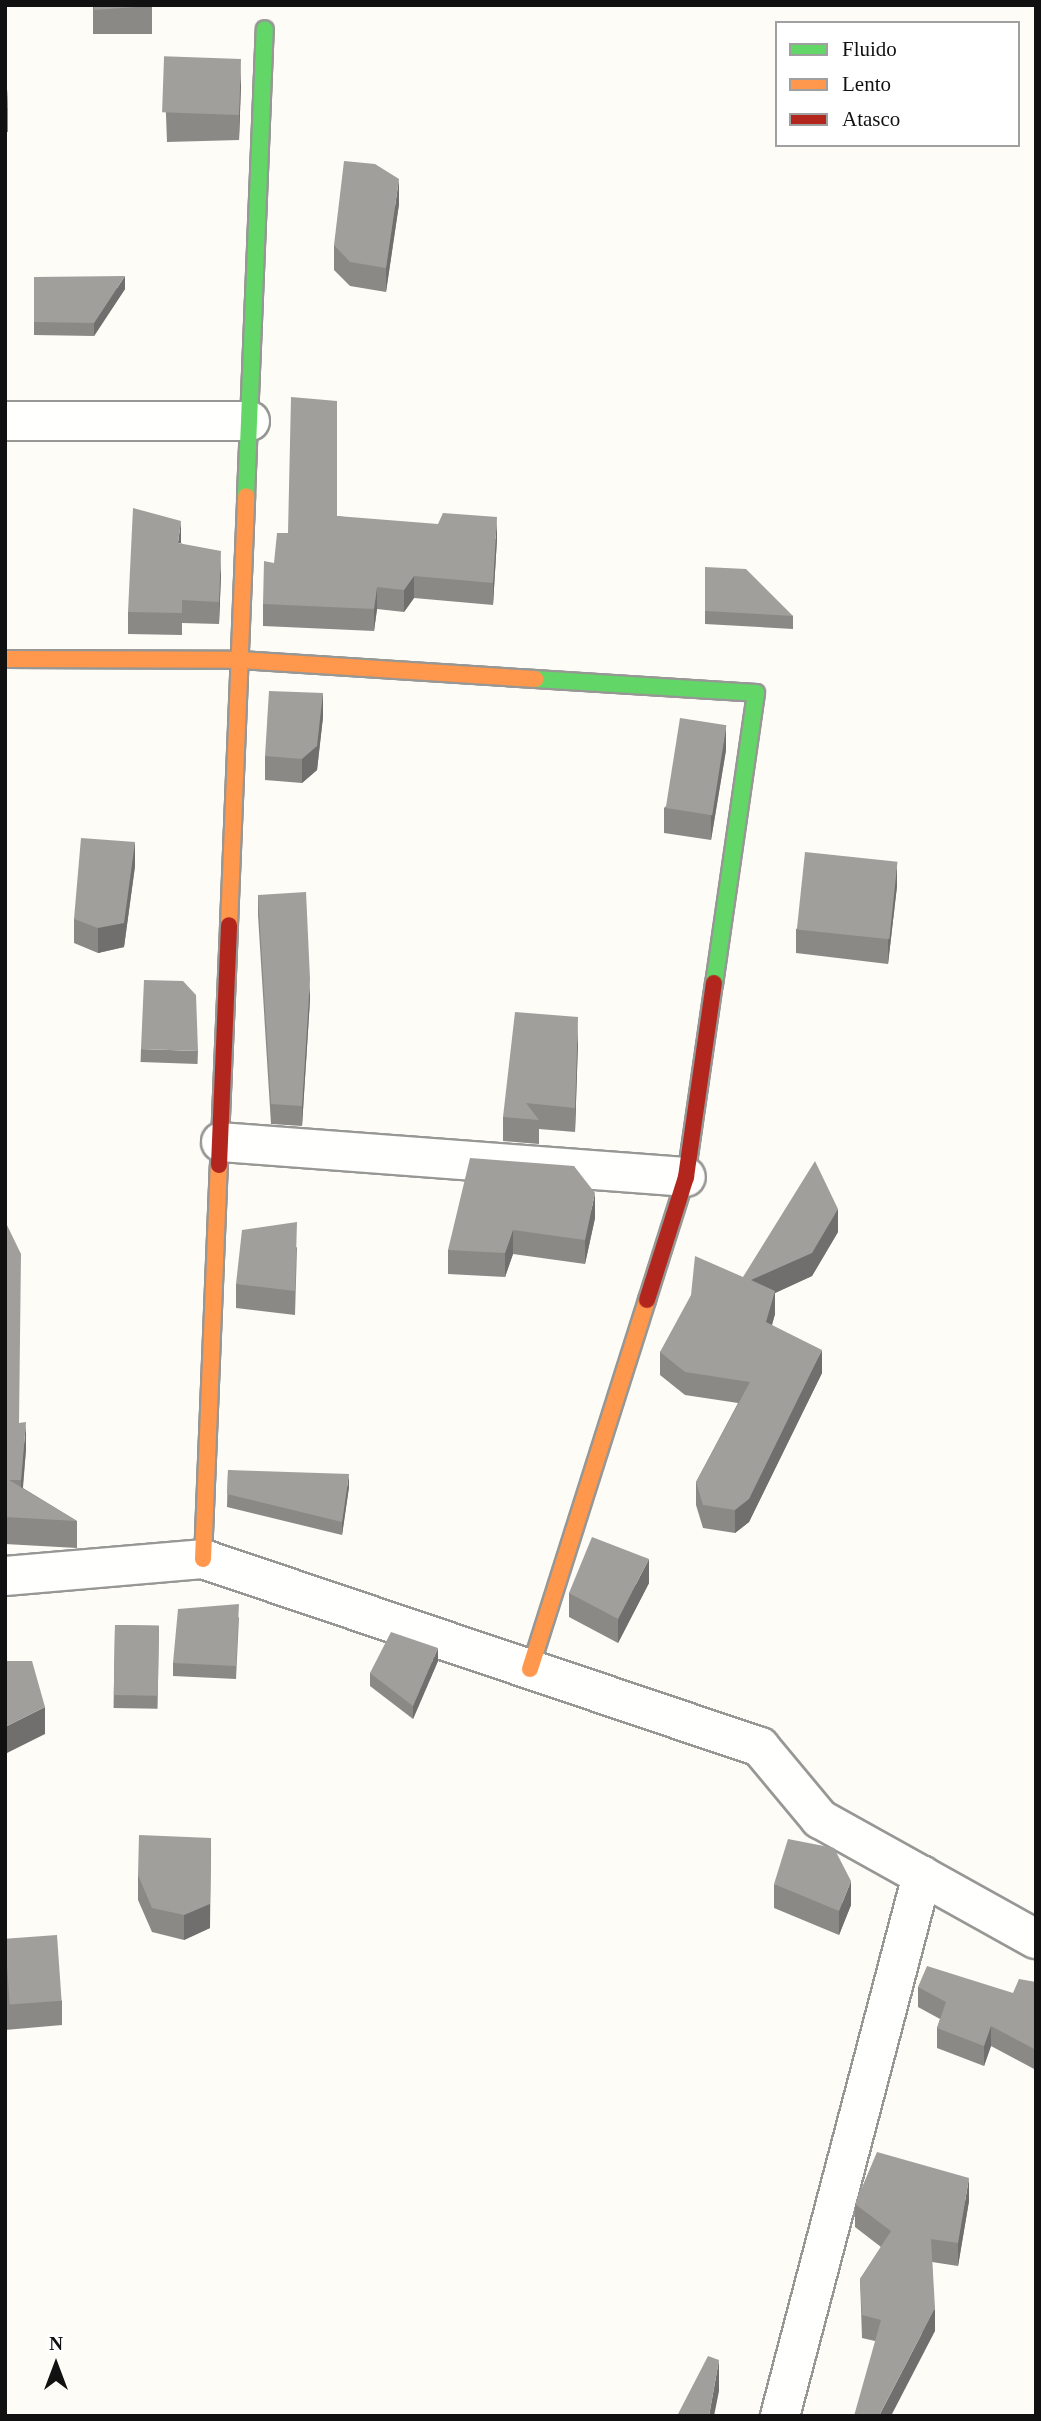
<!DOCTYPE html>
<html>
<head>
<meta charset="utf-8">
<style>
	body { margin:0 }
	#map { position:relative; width:1041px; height:2421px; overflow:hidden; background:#fdfcf7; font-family:"Times New Roman",serif }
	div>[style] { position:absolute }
	.roads { filter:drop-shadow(2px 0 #979795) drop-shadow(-2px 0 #979795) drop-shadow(0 2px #979795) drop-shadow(0 -2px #979795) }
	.street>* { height:38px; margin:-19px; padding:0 19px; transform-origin:19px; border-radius:19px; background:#fffffe }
	.fast>* { height:16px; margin:-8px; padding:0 8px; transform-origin:8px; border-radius:8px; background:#63d668 }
	.slow>* { height:16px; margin:-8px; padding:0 8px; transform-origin:8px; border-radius:8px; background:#ff974d }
	.jam>* { height:16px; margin:-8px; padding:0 8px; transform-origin:8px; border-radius:8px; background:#b3261e }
	.wall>* { inset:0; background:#8a8986; transform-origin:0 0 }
	.shaded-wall>* { inset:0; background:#716f6d }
	.building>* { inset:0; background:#a19f9c; transform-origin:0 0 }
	span { translate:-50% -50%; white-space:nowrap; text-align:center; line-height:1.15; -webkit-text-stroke:7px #fff; paint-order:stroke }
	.frame { position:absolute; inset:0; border:7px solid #111; pointer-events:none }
	.legend { position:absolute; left:775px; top:21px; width:245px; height:126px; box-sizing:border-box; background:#fff; border:2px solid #a0a0a0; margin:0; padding:9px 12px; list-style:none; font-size:21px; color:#111 }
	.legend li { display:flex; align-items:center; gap:14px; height:35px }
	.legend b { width:35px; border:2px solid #a0a0a0 }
	.north { position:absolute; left:21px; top:2330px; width:70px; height:70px; -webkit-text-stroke:5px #fff; paint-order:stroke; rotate:0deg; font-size:19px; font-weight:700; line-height:28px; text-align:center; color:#111 }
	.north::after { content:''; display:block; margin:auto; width:24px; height:32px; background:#111; clip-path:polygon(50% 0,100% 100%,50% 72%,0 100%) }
</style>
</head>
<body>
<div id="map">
	<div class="roads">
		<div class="street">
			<i style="left:5px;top:421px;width:245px"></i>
			<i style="left:221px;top:1142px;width:466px;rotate:4.3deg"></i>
			<i style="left:5px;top:1576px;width:199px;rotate:-4.9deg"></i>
			<i style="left:203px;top:1559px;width:588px;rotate:18.65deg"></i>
			<i style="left:760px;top:1747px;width:94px;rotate:50.2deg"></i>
			<i style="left:820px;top:1819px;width:247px;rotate:29.1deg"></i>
			<i style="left:780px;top:2416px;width:559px;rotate:-75.29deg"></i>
		</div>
		<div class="fast">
			<i style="left:246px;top:496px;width:467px;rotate:-87.7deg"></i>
			<i style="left:535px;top:679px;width:221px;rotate:3.6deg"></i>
			<i style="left:756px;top:693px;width:293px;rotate:98.2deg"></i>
		</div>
		<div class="slow">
			<i style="left:5px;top:659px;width:235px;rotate:0.2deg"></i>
			<i style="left:240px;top:660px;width:296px;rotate:3.7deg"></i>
			<i style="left:229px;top:925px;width:429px;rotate:-87.7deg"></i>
			<i style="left:203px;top:1559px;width:394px;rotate:-87.7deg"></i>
			<i style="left:530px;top:1669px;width:387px;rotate:-72.4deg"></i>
		</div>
		<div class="jam">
			<i style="left:219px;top:1165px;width:240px;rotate:-87.6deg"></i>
			<i style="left:647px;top:1300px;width:129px;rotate:-72.4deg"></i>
			<i style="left:686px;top:1177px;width:196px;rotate:-81.8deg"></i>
		</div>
	</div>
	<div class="wall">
		<i style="left:93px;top:5px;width:59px;height:29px"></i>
		<i style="clip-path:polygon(5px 50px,8px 108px,8px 132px,5px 132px)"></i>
		<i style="clip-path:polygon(164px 62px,241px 84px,239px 140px,167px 142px)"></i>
		<i style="clip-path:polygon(399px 204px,386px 292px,350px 286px,334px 270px,334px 245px)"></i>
		<i style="clip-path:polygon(34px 277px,125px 289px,94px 336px,34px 335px)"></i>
		<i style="clip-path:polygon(337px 516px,497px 539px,493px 605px,414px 598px,404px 612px,377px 609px,374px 631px,263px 626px,263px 604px,274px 563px,288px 533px)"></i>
		<i style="clip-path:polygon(181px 543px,221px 574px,219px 624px,182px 623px,182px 635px,128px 634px,128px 612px)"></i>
		<i style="clip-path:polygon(705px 567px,793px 616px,793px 629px,705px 624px)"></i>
		<i style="clip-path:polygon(323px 717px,317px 770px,302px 783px,265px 780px,265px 756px)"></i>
		<i style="clip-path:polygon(726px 750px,711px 840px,664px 833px,664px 808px)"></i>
		<i style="clip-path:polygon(135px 866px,124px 947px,98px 953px,74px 943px,74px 919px)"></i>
		<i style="clip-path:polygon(897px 886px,888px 964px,796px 953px,796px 929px)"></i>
		<i style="clip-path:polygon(258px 895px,310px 999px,302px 1126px,271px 1124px,258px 915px)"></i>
		<i style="clip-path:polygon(578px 1042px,575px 1132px,539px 1129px,539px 1144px,503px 1141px,503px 1117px)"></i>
		<i style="left:141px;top:1049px;width:57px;height:13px;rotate:2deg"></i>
		<i style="clip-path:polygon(574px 1166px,595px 1218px,585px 1264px,513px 1254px,505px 1277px,448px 1274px,448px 1250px)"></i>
		<i style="clip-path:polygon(5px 1221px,19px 1423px,26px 1449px,23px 1488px,77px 1521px,77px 1548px,5px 1544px)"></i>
		<i style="clip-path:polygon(838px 1232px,812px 1276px,775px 1293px,775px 1314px,772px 1325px,822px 1373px,749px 1522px,735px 1533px,703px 1528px,696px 1505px,696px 1482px,738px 1403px,685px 1395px,660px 1375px,660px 1352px,743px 1277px)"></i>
		<i style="clip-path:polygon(297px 1247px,295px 1315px,236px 1308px,236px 1284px)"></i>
		<i style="clip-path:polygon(228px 1470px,349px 1487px,342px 1535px,227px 1507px)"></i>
		<i style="clip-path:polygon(649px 1583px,618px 1643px,569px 1617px,569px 1593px)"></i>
		<i style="clip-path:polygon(239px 1617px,236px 1679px,173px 1676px,173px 1663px)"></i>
		<i style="left:115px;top:1625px;width:44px;height:83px;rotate:1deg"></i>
		<i style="clip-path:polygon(438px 1661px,413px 1719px,370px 1686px,370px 1673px)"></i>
		<i style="clip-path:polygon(5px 1829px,6px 1838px,5px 1865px)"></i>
		<i style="clip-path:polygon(138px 1875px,210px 1928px,184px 1940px,152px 1932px,138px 1900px)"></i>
		<i style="clip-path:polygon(774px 1884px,851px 1905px,839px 1935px,774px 1908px)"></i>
		<i style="clip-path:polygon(5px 1941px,62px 2001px,62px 2025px,5px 2030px)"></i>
		<i style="clip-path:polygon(1036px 1982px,1036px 2070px,991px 2046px,984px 2066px,937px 2048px,937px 2028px,940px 2019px,918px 2007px,918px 1987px,1013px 1993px)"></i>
		<i style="clip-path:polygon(969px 2201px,958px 2266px,932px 2262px,935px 2331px,875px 2341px,862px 2338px,860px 2279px,881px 2247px,855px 2227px,855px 2204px)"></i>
	</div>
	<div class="shaded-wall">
		<i style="clip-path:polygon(241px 59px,241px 84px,239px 140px,239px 115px)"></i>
		<i style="clip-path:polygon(399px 179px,399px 204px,386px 292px,386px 268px)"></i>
		<i style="clip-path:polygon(125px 276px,125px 289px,94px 336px,94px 323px)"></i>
		<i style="clip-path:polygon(497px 517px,497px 539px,493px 605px,493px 583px)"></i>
		<i style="clip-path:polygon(181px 521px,181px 543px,178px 543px)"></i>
		<i style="clip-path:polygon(221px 551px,221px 574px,219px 624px,219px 602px)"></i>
		<i style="clip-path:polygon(414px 576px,414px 598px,404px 612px,404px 590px)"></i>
		<i style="clip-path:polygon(377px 587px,377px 609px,374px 631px,374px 609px)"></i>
		<i style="clip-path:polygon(323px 693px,323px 717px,317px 770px,302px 783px,302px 759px)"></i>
		<i style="clip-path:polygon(726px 725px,726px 750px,711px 840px,711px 816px)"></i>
		<i style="clip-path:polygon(135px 842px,135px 866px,124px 947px,98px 953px,98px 928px)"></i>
		<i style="clip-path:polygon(897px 862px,897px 886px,888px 964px,888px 939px)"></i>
		<i style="clip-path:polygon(310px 979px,310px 999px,302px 1126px,302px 1106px)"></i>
		<i style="clip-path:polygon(578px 1017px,578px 1042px,575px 1132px,575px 1108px)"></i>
		<i style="clip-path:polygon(595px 1193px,595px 1218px,585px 1264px,585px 1240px)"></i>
		<i style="clip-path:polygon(838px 1209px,838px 1232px,812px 1276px,775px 1293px,775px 1314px,766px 1345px,751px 1280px)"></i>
		<i style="clip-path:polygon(513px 1230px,513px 1254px,505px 1277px,505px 1253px)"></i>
		<i style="clip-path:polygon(822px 1350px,822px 1373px,749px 1522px,735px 1533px,735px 1510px)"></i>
		<i style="clip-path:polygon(26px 1422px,26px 1449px,21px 1507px,21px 1480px)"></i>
		<i style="clip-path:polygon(349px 1474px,349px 1487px,342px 1535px,342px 1522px)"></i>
		<i style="clip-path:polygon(649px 1559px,649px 1583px,618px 1643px,618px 1619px)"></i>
		<i style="clip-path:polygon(438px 1648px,438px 1661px,413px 1719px,413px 1706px)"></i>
		<i style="clip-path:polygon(45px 1707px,45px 1734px,5px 1754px,5px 1727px)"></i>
		<i style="clip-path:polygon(211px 1838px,210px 1928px,184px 1940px,184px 1915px)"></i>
		<i style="clip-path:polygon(851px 1881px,851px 1905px,839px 1935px,839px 1911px)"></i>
		<i style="clip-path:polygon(991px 2026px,991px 2046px,984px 2066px,984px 2046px)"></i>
		<i style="clip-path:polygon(969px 2178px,969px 2201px,958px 2266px,958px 2243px)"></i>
		<i style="clip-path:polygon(935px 2308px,935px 2331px,891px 2416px,879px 2416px)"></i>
		<i style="clip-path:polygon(719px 2360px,719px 2391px,714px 2416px,709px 2416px)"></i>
	</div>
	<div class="building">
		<i style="clip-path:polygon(94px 5px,152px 5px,152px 6px,94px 10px)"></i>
		<i style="clip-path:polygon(5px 50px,8px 108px,5px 108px)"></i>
		<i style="left:241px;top:59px;width:56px;height:77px;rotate:92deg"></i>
		<i style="clip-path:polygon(344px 161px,375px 164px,399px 179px,386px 268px,350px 262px,334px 245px)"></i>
		<i style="clip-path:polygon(125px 276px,94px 323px,34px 322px,34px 277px)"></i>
		<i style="clip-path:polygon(291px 397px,337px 401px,337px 516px,438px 524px,443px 513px,497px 517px,493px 583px,414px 576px,404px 590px,377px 587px,374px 609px,263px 604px,264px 561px,274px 563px,277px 533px,288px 533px)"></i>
		<i style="clip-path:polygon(133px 508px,181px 521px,178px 543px,221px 551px,219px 602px,182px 600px,182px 613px,128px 612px)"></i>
		<i style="clip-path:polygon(705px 567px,746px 569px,793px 616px,705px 611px)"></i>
		<i style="clip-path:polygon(269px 691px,323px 693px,317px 746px,302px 759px,265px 756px)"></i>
		<i style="left:680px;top:718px;width:47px;height:91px;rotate:9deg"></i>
		<i style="clip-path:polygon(81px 838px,135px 842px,124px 923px,98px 928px,74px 919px)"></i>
		<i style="left:805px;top:852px;width:93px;height:78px;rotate:6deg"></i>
		<i style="clip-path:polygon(306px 892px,310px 979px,302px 1106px,271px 1104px,258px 895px)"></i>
		<i style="clip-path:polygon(144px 980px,183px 981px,196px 995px,198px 1051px,141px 1049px)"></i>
		<i style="clip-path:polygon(515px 1012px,578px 1017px,575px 1108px,526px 1103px,539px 1120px,503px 1117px)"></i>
		<i style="clip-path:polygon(470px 1158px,574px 1166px,595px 1193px,585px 1240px,513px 1230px,505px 1253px,448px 1250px)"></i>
		<i style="clip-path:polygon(815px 1161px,838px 1209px,812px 1253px,751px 1280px,775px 1291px,766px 1322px,822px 1350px,749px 1499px,735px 1510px,703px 1505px,696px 1482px,750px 1382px,685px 1372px,660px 1352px,691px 1295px,695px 1256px,743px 1277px)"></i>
		<i style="clip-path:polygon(5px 1221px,21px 1254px,19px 1423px,26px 1422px,21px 1480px,9px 1480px,77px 1521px,5px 1517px)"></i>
		<i style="clip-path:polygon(297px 1222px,295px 1291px,236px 1284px,242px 1230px)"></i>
		<i style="clip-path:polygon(228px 1470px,349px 1474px,342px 1522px,227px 1494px)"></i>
		<i style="clip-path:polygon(592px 1537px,649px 1559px,618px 1619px,569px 1593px)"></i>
		<i style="clip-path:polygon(239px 1604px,236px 1666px,173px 1663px,178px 1609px)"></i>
		<i style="left:115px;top:1625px;width:44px;height:70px;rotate:1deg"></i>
		<i style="clip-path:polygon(391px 1632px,438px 1648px,413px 1706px,370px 1673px)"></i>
		<i style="clip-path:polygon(5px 1661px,32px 1661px,45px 1707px,5px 1727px)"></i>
		<i style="clip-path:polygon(139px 1835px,211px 1838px,210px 1904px,184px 1915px,152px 1908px,138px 1875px)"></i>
		<i style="clip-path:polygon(788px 1839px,834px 1848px,851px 1881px,839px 1911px,774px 1884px)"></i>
		<i style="left:57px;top:1935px;width:66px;height:52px;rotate:86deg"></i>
		<i style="clip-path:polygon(927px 1966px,1013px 1993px,1019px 1979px,1036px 1982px,1036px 2050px,991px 2026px,984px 2046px,937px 2028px,946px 2002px,918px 1987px)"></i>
		<i style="clip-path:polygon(877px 2152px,969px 2178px,958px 2243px,931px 2239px,935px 2308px,879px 2416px,854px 2416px,881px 2320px,862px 2315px,860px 2279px,891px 2231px,855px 2204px)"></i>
		<i style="clip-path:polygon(708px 2356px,719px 2360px,709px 2416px,677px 2416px)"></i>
	</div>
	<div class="frame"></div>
	<ul class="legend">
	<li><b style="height:9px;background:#63d668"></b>Fluido</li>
	<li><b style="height:9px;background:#ff974d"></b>Lento</li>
	<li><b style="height:9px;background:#b3261e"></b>Atasco</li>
	</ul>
	<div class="north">N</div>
</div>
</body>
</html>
